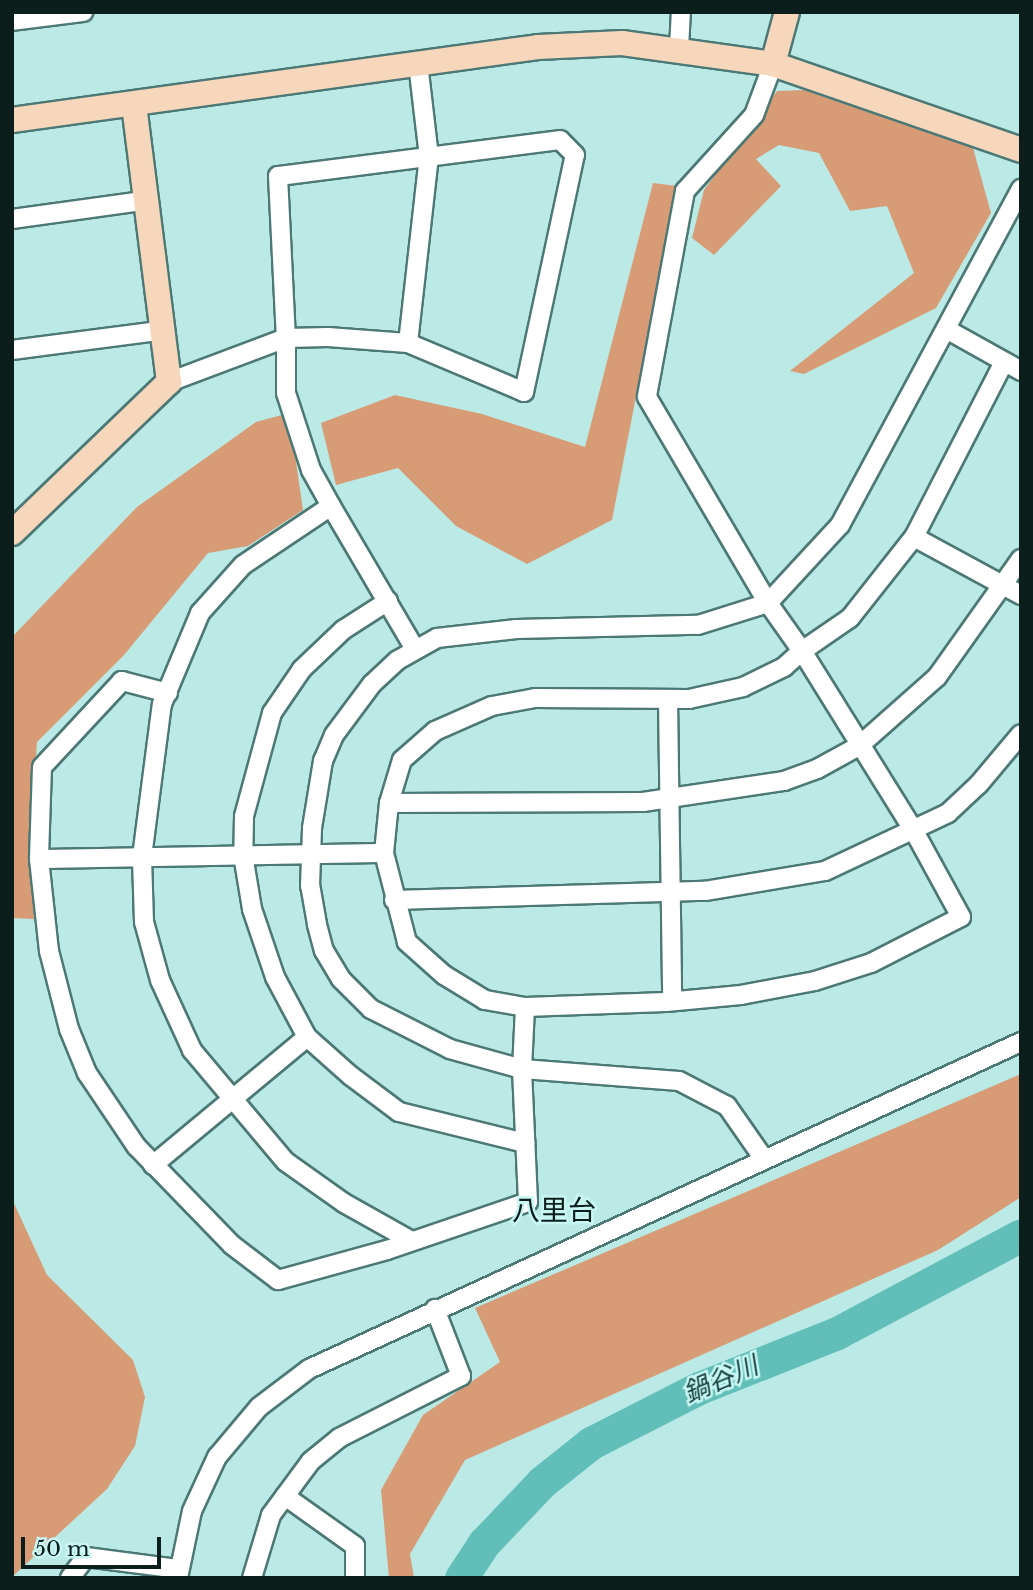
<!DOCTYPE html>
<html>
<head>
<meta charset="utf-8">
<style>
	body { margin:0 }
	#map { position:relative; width:1033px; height:1590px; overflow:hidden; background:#bbeae6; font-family:"Libre Baskerville","Noto Sans JP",serif }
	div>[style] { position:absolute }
	.forest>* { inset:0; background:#d79c75 }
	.river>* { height:33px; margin:-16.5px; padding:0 16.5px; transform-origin:16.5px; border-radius:16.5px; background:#62beb8 }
	.roads { filter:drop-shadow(2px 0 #4c7875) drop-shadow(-2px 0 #4c7875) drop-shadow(0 2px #4c7875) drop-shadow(0 -2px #4c7875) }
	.street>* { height:18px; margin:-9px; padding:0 9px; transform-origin:9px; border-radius:9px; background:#fff }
	.secondary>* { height:24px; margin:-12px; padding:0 12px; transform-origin:12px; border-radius:12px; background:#f6d7bc }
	span { translate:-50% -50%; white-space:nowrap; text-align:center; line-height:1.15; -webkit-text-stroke:5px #c8f7f3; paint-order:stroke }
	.water-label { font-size:26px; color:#133e3c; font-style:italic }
	.quarter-label { font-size:28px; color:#0b1e1c }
	.frame { position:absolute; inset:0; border:14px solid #0b1e1c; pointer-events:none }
	.scale { position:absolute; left:21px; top:1537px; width:140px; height:32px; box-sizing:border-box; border:4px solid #0b1e1c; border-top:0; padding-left:9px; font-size:21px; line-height:24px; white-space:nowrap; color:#0b1e1c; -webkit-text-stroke:5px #c8f7f3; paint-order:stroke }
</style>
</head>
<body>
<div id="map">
	<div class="forest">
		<i style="clip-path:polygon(804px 90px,973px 148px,991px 213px,936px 308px,804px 374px,790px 371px,914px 273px,887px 206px,850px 211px,819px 153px,779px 145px,756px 159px,781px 186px,714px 255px,692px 238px,704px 190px,777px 91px)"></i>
		<i style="clip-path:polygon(653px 183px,677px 186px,612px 520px,527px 564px,456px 526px,398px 468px,336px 485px,321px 423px,395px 395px,482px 414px,585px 447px)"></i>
		<i style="clip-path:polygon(289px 413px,303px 510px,248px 546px,208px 553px,124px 655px,37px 742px,30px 847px,34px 919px,12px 918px,12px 637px,137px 507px,256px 422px)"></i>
		<i style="clip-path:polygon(1021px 1074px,1021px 1197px,938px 1250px,465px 1460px,410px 1554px,414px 1578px,389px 1578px,381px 1490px,423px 1415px,500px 1362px,475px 1308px)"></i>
		<i style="clip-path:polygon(12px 1199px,47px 1275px,133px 1360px,145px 1397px,135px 1446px,107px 1489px,12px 1577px)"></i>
	</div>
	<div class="river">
		<i style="left:461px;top:1578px;width:42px;rotate:-56.7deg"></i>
		<i style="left:484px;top:1543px;width:84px;rotate:-46.4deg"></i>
		<i style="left:542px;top:1482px;width:63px;rotate:-38.5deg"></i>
		<i style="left:591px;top:1443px;width:121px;rotate:-27deg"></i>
		<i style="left:699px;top:1388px;width:149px;rotate:-21.7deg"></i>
		<i style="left:837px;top:1333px;width:208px;rotate:-28deg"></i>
	</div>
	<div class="roads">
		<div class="street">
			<i style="left:12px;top:21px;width:72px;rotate:-7.2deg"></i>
			<i style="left:679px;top:48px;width:36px;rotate:-87deg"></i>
			<i style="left:773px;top:64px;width:54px;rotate:110.4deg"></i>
			<i style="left:754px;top:115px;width:103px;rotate:132.2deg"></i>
			<i style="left:685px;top:191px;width:209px;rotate:100.5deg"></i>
			<i style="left:647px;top:397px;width:239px;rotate:59.6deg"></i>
			<i style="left:768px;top:603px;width:59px;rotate:54.7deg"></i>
			<i style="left:802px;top:651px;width:212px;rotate:58.1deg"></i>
			<i style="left:914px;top:831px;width:98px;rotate:61.3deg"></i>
			<i style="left:961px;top:917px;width:101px;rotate:152.9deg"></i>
			<i style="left:871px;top:963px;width:59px;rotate:162.2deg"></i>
			<i style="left:815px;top:981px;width:75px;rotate:169.3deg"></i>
			<i style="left:741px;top:995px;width:75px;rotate:174.7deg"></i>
			<i style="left:666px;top:1002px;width:141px;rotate:178deg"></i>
			<i style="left:525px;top:1007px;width:41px;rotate:-170.1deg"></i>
			<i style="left:485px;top:1000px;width:48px;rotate:-148.6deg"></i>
			<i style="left:444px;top:975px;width:50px;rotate:-138.3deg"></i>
			<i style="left:407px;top:942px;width:92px;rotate:-104.5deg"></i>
			<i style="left:384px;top:853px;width:50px;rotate:-84.3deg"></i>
			<i style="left:389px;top:803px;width:45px;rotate:-73.2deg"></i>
			<i style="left:402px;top:760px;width:44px;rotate:-41.3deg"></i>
			<i style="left:435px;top:731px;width:62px;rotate:-23.7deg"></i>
			<i style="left:492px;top:706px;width:44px;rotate:-10.5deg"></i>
			<i style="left:535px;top:698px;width:154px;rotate:0.4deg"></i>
			<i style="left:689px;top:699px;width:55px;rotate:-12.5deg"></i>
			<i style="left:743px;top:687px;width:46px;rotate:-26deg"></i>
			<i style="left:784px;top:667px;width:24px;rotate:-42deg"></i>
			<i style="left:802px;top:651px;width:58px;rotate:-34.5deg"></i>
			<i style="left:850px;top:618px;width:103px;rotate:-51.7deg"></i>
			<i style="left:914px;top:537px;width:197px;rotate:-62.8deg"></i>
			<i style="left:12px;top:219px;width:138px;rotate:-7.9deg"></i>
			<i style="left:946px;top:329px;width:86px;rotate:29.2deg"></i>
			<i style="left:408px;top:343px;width:187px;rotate:-83.6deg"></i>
			<i style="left:429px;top:157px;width:94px;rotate:-96.7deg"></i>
			<i style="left:12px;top:350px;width:154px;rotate:-7.4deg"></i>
			<i style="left:169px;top:382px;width:125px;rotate:-20.6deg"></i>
			<i style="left:286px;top:338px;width:42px;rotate:-1.4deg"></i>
			<i style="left:328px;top:337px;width:80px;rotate:4.3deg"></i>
			<i style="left:408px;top:343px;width:126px;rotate:22.9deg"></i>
			<i style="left:524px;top:392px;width:242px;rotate:-77.9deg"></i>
			<i style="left:575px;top:155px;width:21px;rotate:-135deg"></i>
			<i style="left:560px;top:140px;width:284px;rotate:172.7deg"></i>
			<i style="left:278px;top:176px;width:162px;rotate:87.2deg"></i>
			<i style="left:286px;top:338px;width:55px;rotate:90deg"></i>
			<i style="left:286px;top:393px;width:81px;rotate:72deg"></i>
			<i style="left:311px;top:470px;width:41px;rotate:60.9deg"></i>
			<i style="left:914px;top:537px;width:122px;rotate:28.5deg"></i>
			<i style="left:388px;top:601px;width:54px;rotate:147.2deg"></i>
			<i style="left:343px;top:630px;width:57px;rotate:136.4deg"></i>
			<i style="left:302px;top:669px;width:53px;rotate:124.3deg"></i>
			<i style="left:272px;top:713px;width:107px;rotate:105.2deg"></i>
			<i style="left:244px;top:816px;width:39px;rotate:91deg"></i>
			<i style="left:243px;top:855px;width:55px;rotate:80.5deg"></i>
			<i style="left:252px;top:909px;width:72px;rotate:71.3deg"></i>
			<i style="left:275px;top:977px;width:68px;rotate:61.9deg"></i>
			<i style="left:307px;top:1037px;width:59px;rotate:41.6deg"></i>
			<i style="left:351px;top:1076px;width:60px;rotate:36.9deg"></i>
			<i style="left:399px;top:1112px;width:130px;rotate:13.8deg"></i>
			<i style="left:168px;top:693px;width:48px;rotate:-165.4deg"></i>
			<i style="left:122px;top:681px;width:117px;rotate:132.9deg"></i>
			<i style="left:42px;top:767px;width:92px;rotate:91.9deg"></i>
			<i style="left:39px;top:859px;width:93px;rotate:83.8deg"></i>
			<i style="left:49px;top:951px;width:81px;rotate:75.6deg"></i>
			<i style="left:69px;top:1029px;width:48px;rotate:67.8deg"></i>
			<i style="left:87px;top:1073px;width:88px;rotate:56.1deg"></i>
			<i style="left:136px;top:1146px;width:138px;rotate:45.9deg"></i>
			<i style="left:232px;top:1245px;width:58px;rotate:37.3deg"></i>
			<i style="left:278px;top:1280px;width:113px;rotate:-15.4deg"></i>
			<i style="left:387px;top:1250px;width:149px;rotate:-18.8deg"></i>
			<i style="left:528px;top:1202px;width:133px;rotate:-92.6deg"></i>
			<i style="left:522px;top:1069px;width:62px;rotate:-87.2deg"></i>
			<i style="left:668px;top:699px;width:302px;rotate:89.2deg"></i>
			<i style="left:389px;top:803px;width:254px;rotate:-0.2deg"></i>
			<i style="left:643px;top:802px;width:143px;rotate:-8.5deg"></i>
			<i style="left:784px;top:781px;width:35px;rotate:-20deg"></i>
			<i style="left:817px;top:769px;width:48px;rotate:-28.7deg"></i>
			<i style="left:859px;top:746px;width:104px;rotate:-41.5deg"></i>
			<i style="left:937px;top:677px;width:145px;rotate:-54.6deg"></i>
			<i style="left:39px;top:859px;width:345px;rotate:-1deg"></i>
			<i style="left:394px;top:900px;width:311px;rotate:-1.7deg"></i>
			<i style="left:705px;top:891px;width:122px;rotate:-9.5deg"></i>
			<i style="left:825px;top:871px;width:136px;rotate:-25.2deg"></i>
			<i style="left:948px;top:813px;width:42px;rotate:-43.1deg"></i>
			<i style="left:979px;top:784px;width:65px;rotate:-50deg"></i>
			<i style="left:764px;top:1159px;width:65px;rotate:-124.9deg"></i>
			<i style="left:727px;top:1106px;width:54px;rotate:-152.5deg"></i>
			<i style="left:679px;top:1081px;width:157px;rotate:-175.6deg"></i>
			<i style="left:522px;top:1069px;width:75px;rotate:-164.5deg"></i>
			<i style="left:450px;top:1049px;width:89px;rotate:-153.1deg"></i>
			<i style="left:371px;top:1009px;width:42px;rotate:-135deg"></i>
			<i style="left:341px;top:979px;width:33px;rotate:-121deg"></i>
			<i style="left:324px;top:951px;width:28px;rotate:-105deg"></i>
			<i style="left:317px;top:924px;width:39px;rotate:-100deg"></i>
			<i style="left:310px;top:886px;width:58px;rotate:-88deg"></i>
			<i style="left:312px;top:828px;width:68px;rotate:-80.7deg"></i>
			<i style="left:323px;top:761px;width:28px;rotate:-67deg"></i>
			<i style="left:334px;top:735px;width:64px;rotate:-53.3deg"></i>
			<i style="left:372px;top:684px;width:35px;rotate:-43deg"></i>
			<i style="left:398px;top:660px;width:45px;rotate:-29.4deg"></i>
			<i style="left:437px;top:638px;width:80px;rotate:-6.5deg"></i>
			<i style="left:516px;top:629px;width:182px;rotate:-1.3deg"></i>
			<i style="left:698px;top:625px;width:73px;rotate:-17.4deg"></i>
			<i style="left:768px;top:603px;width:106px;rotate:-47.3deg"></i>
			<i style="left:840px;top:525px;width:382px;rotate:-61.7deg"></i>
			<i style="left:153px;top:1165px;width:200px;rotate:-39.7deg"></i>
			<i style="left:410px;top:1240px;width:76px;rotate:-150.7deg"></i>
			<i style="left:344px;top:1203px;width:72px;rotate:-144.6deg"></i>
			<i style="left:285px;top:1161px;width:145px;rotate:-130deg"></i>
			<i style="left:192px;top:1050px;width:77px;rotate:-114.6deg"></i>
			<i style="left:160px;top:980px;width:60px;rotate:-105.4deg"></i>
			<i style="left:144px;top:922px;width:65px;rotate:-91.8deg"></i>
			<i style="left:142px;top:857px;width:154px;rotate:-82.6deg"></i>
			<i style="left:162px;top:704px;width:99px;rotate:-67.3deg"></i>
			<i style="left:200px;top:613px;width:64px;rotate:-48.1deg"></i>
			<i style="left:243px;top:565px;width:106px;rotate:-33.8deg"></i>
			<i style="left:331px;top:506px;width:166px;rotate:59.6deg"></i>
			<i style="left:285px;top:1496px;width:86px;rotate:35.5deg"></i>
			<i style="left:355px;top:1546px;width:32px;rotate:90deg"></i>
			<i style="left:70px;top:1578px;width:26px;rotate:-53deg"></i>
			<i style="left:86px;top:1557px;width:94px;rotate:7.4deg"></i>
			<i style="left:178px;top:1578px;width:68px;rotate:-78.2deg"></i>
			<i style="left:192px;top:1511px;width:60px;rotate:-65.2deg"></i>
			<i style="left:217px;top:1457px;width:65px;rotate:-50deg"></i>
			<i style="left:259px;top:1407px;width:63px;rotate:-37.2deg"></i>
			<i style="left:309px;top:1369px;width:784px;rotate:-24.67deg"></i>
			<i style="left:252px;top:1578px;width:66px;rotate:-73.2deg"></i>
			<i style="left:271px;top:1515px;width:67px;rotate:-53.5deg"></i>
			<i style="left:311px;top:1461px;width:36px;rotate:-39deg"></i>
			<i style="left:339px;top:1438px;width:137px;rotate:-26.9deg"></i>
			<i style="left:461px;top:1376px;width:72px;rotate:-111.2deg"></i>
		</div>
		<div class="secondary">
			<i style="left:787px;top:12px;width:54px;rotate:105.1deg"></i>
			<i style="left:773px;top:64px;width:262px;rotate:19.1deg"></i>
			<i style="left:12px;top:120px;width:531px;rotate:-7.9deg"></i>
			<i style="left:538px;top:47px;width:84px;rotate:-2.7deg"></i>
			<i style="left:622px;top:43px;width:152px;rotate:7.9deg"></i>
			<i style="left:12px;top:533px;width:218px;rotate:-43.9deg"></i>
			<i style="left:169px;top:382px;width:279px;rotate:-97.2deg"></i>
		</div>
	</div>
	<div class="water-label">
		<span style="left:721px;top:1380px;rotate:-23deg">鍋谷川</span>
	</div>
	<div class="quarter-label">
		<span style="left:554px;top:1211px">八里台</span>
	</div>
	<div class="frame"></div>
	<div class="scale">50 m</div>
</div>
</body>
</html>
